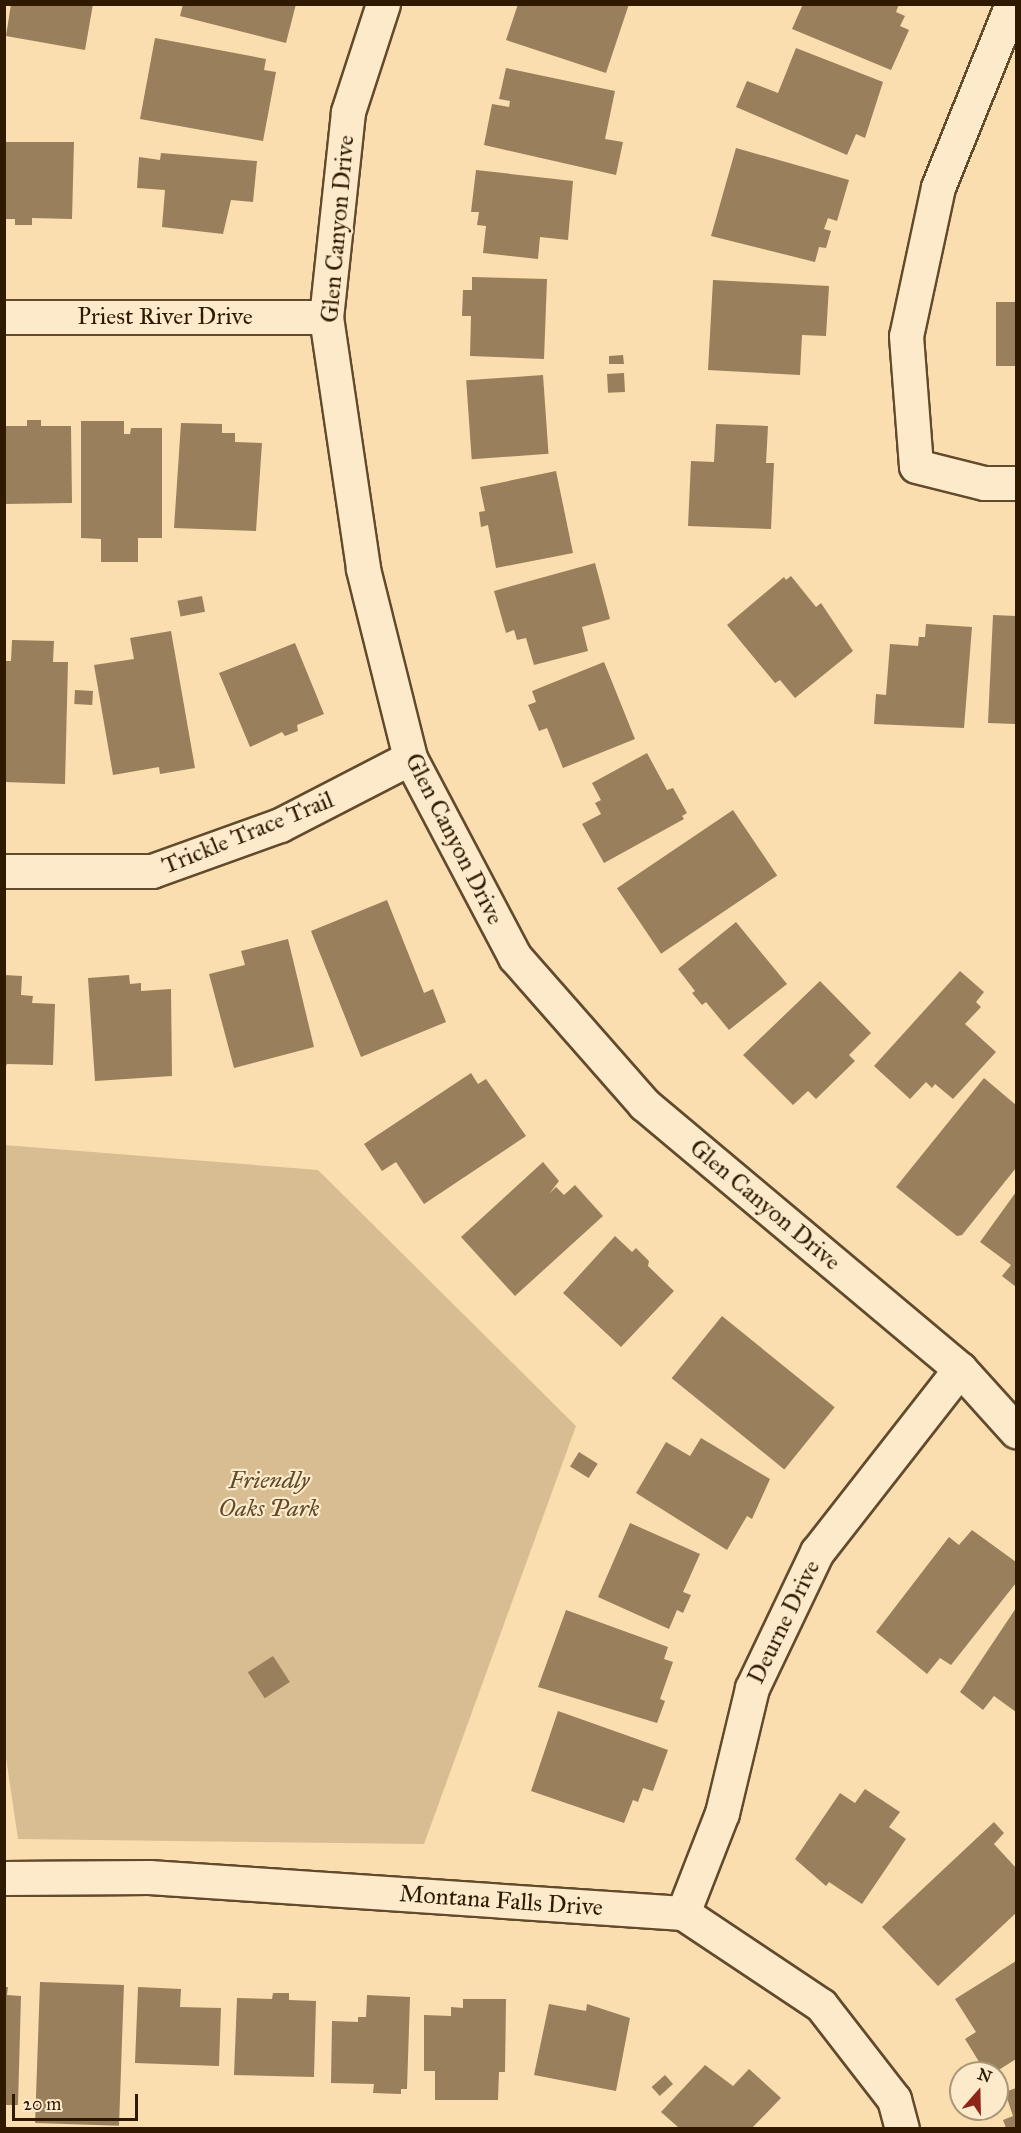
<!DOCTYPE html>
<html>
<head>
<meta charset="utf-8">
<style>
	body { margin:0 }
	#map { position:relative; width:1021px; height:2133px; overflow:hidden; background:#fadeaf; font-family:"IM FELL Great Primer",serif }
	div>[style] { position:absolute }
	.green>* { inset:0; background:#d7bd91 }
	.building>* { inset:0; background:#997f5b; transform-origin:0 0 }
	.roads { filter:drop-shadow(2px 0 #624a2c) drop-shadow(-2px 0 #624a2c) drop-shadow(0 2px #624a2c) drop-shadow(0 -2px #624a2c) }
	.minor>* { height:33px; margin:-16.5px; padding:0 16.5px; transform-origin:16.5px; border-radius:16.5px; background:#fceacb }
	span { translate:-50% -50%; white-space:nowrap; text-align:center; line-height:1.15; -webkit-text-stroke:4.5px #fceacb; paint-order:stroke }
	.street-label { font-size:24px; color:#2f1900 }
	.park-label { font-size:24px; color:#614a2c; font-style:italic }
	.frame { position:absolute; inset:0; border:6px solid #2f1900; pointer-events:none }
	.north { position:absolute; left:949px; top:2061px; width:60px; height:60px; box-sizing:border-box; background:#fceacb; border:2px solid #aa967a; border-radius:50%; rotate:20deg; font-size:16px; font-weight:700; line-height:24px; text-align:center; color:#2f1900 }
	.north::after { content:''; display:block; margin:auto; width:21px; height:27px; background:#8f2418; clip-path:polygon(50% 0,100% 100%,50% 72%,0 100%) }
	.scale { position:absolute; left:12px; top:2094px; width:126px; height:27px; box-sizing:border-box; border:3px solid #2f1900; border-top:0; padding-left:8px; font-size:18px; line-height:21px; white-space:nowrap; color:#2f1900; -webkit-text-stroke:4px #fceacb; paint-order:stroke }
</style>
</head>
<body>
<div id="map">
	<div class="green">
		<i style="clip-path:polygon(4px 1145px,318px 1170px,576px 1426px,424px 1844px,18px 1839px,4px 1744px)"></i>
	</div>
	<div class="building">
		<i style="clip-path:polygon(11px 4px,93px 4px,85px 50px,6px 36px)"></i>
		<i style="clip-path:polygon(183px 4px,296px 4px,286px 43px,180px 16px)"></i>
		<i style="clip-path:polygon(518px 4px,629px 4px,606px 73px,506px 40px)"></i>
		<i style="clip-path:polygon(803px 4px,899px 4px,896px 12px,905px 16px,900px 26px,909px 30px,891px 70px,792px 29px)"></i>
		<i style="clip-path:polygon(155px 38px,266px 59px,264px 70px,276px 72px,263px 141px,140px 119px)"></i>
		<i style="clip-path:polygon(796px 48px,883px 82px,865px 138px,856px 134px,847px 155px,736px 107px,747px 81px,778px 93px)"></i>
		<i style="clip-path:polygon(506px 68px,615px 91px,605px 139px,623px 142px,616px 175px,484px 145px,492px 104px,509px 107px,510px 101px,499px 99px)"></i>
		<i style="clip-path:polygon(4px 142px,74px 142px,72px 219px,32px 218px,32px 225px,15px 225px,15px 219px,4px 219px)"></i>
		<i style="clip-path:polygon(736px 148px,849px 180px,837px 221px,828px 218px,824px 229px,831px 231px,826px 248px,819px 247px,815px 262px,711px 236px)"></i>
		<i style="clip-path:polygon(161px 153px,257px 161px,253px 202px,231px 200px,223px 234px,162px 227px,165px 190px,137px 188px,139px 157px,160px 160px)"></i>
		<i style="clip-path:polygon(476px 170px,573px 181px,568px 240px,540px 237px,538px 259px,483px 253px,486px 226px,477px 225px,479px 212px,471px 212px)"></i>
		<i style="clip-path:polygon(472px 277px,547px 279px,544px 359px,470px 356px,471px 316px,462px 316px,463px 290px,472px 290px)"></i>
		<i style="clip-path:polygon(713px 280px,829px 286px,826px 336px,802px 335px,800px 375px,708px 370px)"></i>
		<i style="left:996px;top:302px;width:20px;height:64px"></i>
		<i style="clip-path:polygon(623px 355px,624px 364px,609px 364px,609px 356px)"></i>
		<i style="left:624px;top:373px;width:19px;height:17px;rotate:87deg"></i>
		<i style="left:543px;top:375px;width:79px;height:77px;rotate:86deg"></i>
		<i style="clip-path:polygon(27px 420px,41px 420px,41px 426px,71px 426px,72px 503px,4px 504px,4px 426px,27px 426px)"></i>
		<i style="clip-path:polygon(81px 421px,124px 421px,124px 434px,130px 434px,131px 428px,162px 428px,162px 538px,138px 538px,138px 562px,101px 562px,101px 539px,81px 538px)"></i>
		<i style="clip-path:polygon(181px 423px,222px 424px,222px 433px,235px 433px,235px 442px,262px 443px,256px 531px,174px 528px)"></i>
		<i style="clip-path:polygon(716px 424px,768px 426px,766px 463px,774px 463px,771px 529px,688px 526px,691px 461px,714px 462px)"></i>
		<i style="clip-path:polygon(556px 471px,573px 553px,496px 568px,488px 525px,481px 527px,479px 512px,485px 511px,480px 487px)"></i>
		<i style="clip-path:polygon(595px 563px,610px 619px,582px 627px,588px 651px,534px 665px,526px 638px,517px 640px,514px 630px,506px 633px,494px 591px)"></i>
		<i style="clip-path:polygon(791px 576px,816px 607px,821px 603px,853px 651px,795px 698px,780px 680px,775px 683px,727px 625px,784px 577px,786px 580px)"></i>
		<i style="left:202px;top:596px;width:16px;height:25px;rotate:79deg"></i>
		<i style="clip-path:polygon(993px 615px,1016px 616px,1016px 724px,988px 723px)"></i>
		<i style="clip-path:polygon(926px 624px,972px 627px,964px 728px,874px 724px,876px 694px,886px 695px,890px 644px,918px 646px,919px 637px,925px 637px)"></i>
		<i style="clip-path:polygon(171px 631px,195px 768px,160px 774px,159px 767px,113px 775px,94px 665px,134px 659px,130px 638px)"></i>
		<i style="clip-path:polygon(12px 640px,54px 641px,53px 662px,68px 662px,65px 784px,4px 782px,4px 661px,11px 661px)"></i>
		<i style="clip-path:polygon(295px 643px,324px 714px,297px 725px,298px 731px,285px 736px,282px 732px,250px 747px,219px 673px)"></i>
		<i style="clip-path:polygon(604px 662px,635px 739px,563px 768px,547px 728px,539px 731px,528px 705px,536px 702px,532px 691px)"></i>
		<i style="left:75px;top:690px;width:18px;height:14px;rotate:3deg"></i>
		<i style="clip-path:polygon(647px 753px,667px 790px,673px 788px,687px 813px,682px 816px,684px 819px,604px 863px,582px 824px,601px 814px,595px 803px,601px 800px,592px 783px)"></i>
		<i style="left:733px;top:810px;width:79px;height:140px;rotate:56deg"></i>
		<i style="clip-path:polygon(387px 900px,424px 993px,433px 989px,446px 1022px,361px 1057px,311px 931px)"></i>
		<i style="clip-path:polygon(736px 922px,787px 984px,729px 1030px,706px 1002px,702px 1005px,692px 993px,695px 991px,678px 969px)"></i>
		<i style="clip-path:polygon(288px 939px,314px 1047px,234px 1068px,209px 974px,245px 965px,241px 951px)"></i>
		<i style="clip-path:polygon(960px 971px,984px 992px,976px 1002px,981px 1007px,965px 1024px,996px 1052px,953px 1099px,935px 1084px,932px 1088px,926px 1082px,910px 1099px,874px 1066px)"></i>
		<i style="clip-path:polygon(4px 975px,22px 976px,21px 995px,33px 996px,32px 1003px,55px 1004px,53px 1065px,7px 1064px,4px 1070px)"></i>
		<i style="clip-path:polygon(129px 975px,130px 984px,141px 983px,141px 991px,171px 989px,172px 1076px,95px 1081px,88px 978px)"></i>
		<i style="clip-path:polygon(820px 981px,871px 1033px,849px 1055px,855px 1061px,816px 1099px,808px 1091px,793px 1105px,743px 1055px)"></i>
		<i style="clip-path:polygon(471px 1073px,478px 1084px,486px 1079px,526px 1136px,424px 1204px,396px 1162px,382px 1171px,364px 1144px)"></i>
		<i style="clip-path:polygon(984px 1078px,1016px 1105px,1016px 1168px,962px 1235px,957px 1236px,896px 1187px)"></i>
		<i style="clip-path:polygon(543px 1162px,559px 1181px,549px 1194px,556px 1187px,564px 1195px,575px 1185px,603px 1216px,515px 1296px,461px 1237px)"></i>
		<i style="clip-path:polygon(1016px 1192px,1016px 1287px,1002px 1276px,1011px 1265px,980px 1242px)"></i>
		<i style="clip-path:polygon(615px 1236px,632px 1252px,636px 1248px,649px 1261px,648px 1266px,674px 1291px,621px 1347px,563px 1293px)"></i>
		<i style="left:722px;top:1316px;width:145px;height:80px;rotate:39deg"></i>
		<i style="clip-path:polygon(701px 1438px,770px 1479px,752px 1519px,747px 1516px,727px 1550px,636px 1493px,666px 1442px,690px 1456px)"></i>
		<i style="left:579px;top:1452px;width:22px;height:17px;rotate:32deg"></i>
		<i style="clip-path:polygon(630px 1523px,700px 1554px,683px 1592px,691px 1595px,683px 1613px,677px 1610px,669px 1629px,598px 1597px)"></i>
		<i style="clip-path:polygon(972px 1530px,1016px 1562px,1016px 1583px,951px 1665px,940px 1658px,927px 1674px,876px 1632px,949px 1537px,959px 1545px)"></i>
		<i style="clip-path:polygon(1016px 1608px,1016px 1712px,994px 1696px,983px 1710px,960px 1692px)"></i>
		<i style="clip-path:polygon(566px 1610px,668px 1647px,664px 1659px,673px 1662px,660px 1699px,665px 1701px,657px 1723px,538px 1687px)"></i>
		<i style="left:273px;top:1656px;width:31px;height:30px;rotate:57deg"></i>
		<i style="clip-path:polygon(558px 1711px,668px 1750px,653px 1791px,643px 1788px,638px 1802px,633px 1800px,624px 1823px,531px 1791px)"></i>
		<i style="clip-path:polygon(865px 1789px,900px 1812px,889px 1827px,906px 1839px,862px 1904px,829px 1882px,826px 1886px,795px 1859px,840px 1793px,855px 1803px)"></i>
		<i style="clip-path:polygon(994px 1822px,1004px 1833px,994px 1844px,1016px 1868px,1016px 1913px,938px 1986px,882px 1927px)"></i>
		<i style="clip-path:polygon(1016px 1961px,1016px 2059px,994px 2073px,986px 2073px,965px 2039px,976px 2032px,955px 1999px)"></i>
		<i style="left:40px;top:1982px;width:84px;height:141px;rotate:2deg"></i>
		<i style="clip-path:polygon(4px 1987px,8px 1987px,7px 1995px,21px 1996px,18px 2105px,4px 2105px)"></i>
		<i style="clip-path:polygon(138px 1987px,181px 1989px,180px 2007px,221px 2008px,219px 2066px,135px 2063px)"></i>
		<i style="clip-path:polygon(273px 1993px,289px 1993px,289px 2000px,316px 2001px,314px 2077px,234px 2075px,237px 1998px,272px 1999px)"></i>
		<i style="clip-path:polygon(367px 1995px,410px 1997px,407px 2089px,401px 2089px,401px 2094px,373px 2093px,374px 2084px,331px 2083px,332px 2021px,358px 2022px,358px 2017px,366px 2017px)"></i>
		<i style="clip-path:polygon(463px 1999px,506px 1999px,505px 2072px,499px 2072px,498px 2100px,435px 2100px,435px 2071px,424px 2071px,424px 2015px,451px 2016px,451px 2007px,463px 2008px)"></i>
		<i style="clip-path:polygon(549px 2004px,586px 2011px,587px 2004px,630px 2018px,616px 2091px,534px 2075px)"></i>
		<i style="clip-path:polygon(705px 2065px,733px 2086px,749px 2069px,781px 2098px,752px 2128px,679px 2128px,661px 2112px)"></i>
		<i style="left:665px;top:2075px;width:12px;height:18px;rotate:48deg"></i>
		<i style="clip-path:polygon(1016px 2088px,1016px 2128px,1006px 2128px,1003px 2120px,1013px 2116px,1005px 2092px)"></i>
	</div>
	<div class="roads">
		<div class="minor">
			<i style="left:383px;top:4px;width:114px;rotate:108deg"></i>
			<i style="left:348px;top:112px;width:206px;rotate:96.1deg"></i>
			<i style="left:326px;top:317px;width:255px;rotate:81.6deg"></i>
			<i style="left:363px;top:569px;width:195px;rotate:76deg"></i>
			<i style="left:410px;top:758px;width:225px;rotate:62.2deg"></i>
			<i style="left:515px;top:957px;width:196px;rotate:48.7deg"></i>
			<i style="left:644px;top:1104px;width:412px;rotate:40deg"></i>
			<i style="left:960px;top:1369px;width:84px;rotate:47.9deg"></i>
			<i style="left:1012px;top:4px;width:197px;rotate:112deg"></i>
			<i style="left:938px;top:187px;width:152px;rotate:102.1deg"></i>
			<i style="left:906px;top:336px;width:130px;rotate:85.6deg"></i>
			<i style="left:916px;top:466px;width:70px;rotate:14deg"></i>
			<i style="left:984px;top:483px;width:32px"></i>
			<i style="left:4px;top:317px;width:322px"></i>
			<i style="left:4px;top:871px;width:148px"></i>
			<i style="left:152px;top:871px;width:136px;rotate:-19.8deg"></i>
			<i style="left:280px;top:825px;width:146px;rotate:-27.3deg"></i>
			<i style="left:4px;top:1878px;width:145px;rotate:-0.4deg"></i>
			<i style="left:149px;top:1877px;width:535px;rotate:3.86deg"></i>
			<i style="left:683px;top:1913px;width:166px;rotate:33.7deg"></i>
			<i style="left:821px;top:2005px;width:119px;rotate:52.2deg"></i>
			<i style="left:894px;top:2099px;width:30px;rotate:75deg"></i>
			<i style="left:683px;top:1913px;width:107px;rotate:-68.7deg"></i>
			<i style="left:722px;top:1813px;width:129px;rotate:-76.5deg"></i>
			<i style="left:752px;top:1688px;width:151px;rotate:-64.5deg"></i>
			<i style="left:817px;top:1552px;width:232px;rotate:-52deg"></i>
		</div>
	</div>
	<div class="street-label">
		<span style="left:338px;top:229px;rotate:-85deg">Glen Canyon Drive</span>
		<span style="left:165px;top:317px">Priest River Drive</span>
		<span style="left:248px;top:833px;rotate:-22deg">Trickle Trace Trail</span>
		<span style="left:454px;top:839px;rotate:63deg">Glen Canyon Drive</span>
		<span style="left:765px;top:1205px;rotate:40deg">Glen Canyon Drive</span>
		<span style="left:784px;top:1622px;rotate:-64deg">Deurne Drive</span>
		<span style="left:501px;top:1901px;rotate:4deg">Montana Falls Drive</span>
	</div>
	<div class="park-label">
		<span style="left:269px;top:1495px">Friendly<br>Oaks Park</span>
	</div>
	<div class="frame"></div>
	<div class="north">N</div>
	<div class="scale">20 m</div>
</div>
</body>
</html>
